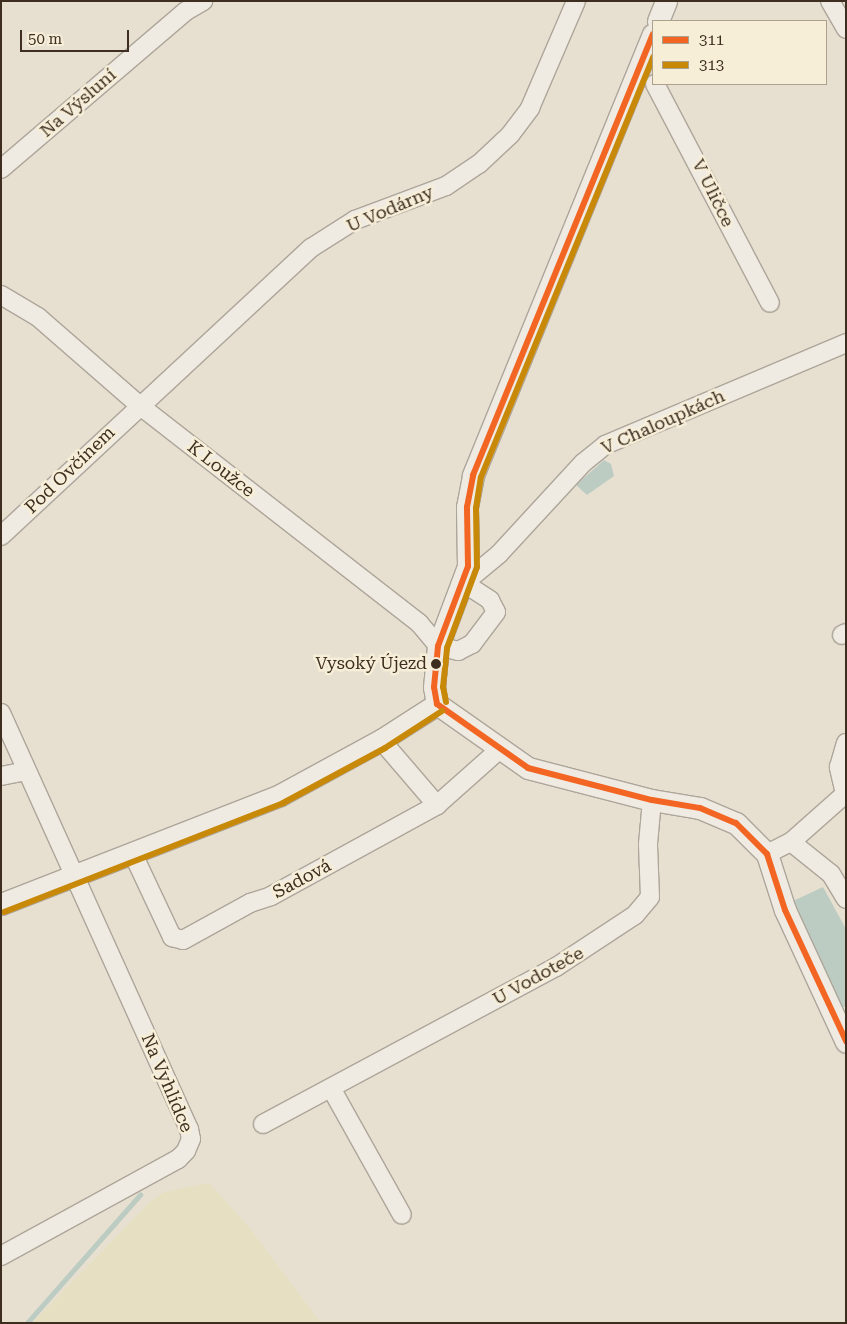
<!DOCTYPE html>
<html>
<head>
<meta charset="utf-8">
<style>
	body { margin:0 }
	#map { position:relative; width:847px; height:1324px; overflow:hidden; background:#e7e0d1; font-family:"Roboto Serif",serif }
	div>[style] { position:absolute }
	.farmland>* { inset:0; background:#e6dfc2 }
	.water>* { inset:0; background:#bcccc2 }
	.stream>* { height:4.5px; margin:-2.25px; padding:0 2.25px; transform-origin:2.25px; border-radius:2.25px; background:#bcccc2 }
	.roads { filter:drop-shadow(1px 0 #ada599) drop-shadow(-1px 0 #ada599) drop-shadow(0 1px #ada599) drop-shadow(0 -1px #ada599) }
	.minor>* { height:18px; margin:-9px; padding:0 9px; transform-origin:9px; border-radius:9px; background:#efebe3 }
	.tertiary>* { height:21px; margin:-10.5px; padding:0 10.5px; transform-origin:10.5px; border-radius:10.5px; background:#efebe3 }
	.bus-1>* { height:6px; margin:-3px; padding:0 3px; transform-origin:3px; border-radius:3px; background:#f26522 }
	.bus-2>* { height:6px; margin:-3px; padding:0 3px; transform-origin:3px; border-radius:3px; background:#c88808 }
	.dots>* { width:14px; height:14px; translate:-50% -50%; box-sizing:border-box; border:2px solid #f7eed8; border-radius:50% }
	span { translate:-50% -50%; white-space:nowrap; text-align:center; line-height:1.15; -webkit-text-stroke:5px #f7eed8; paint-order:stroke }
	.bus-label { font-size:17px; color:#3d2e20 }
	.right { translate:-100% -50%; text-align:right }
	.street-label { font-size:18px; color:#3d2e20 }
	.frame { position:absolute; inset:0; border:2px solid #3d2e20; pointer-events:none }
	.legend { position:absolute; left:652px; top:20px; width:175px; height:65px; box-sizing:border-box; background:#f7eed8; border:1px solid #ada18e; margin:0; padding:6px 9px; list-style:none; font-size:15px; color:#3d2e20 }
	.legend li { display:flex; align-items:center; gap:10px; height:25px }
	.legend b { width:25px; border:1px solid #ada18e }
	.scale { position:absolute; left:20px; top:30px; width:109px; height:22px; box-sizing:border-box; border:2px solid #3d2e20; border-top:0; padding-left:6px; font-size:15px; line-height:18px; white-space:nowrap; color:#3d2e20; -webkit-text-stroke:4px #f7eed8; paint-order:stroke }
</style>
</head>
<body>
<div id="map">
	<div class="farmland">
		<i style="clip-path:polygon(209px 1183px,249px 1227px,321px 1323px,32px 1323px,150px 1202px,164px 1192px)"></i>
	</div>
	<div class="water">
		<i style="clip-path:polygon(604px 460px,611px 464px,614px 476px,587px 495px,576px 485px)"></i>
		<i style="clip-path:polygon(823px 887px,846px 929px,846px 1007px,842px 1007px,793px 905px,793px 901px)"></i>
	</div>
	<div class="stream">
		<i style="left:27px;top:1323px;width:171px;rotate:-48.6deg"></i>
	</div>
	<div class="roads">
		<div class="minor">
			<i style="left:830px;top:1px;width:32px;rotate:60deg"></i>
			<i style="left:655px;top:84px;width:247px;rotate:62.3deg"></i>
			<i style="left:1px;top:169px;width:243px;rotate:-40.5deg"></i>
			<i style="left:186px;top:11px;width:20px;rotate:-30deg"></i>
			<i style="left:1px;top:295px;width:43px;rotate:30.7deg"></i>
			<i style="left:38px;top:317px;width:134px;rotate:41.1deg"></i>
			<i style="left:139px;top:405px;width:355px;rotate:37.9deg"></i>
			<i style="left:419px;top:623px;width:30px;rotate:50deg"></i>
			<i style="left:438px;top:646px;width:21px;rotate:14deg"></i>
			<i style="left:458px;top:651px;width:16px;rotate:-27deg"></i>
			<i style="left:472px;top:644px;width:40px;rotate:-53deg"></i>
			<i style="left:496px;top:612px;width:13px;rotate:-117deg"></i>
			<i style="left:490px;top:600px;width:31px;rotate:-147deg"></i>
			<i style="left:464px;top:583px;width:45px;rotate:-39.6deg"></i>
			<i style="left:499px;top:554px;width:124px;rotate:-47.3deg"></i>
			<i style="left:583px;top:463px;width:28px;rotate:-39deg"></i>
			<i style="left:605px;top:445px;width:262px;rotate:-22.9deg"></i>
			<i style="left:1px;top:536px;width:423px;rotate:-42.9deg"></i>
			<i style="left:311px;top:248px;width:52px;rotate:-32.5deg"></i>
			<i style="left:355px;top:220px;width:97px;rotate:-20.5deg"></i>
			<i style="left:446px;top:186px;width:40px;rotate:-34deg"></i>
			<i style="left:479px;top:164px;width:42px;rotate:-43.1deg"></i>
			<i style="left:510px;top:135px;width:34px;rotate:-53deg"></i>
			<i style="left:530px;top:108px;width:116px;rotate:-66.7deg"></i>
			<i style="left:842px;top:635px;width:4px;rotate:-27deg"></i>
			<i style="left:1px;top:713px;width:457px;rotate:65.7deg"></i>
			<i style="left:189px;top:1129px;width:10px;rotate:79deg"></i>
			<i style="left:191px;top:1139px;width:13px;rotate:113deg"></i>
			<i style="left:186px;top:1151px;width:11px;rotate:135deg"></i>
			<i style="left:178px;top:1159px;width:202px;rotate:151.3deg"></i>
			<i style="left:381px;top:740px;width:86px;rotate:49.3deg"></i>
			<i style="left:1px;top:776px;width:26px;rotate:-11deg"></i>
			<i style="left:791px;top:842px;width:72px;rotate:-41.6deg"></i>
			<i style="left:845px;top:794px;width:28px;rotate:-103deg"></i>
			<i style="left:839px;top:767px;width:25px;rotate:-74deg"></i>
			<i style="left:133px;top:854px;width:92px;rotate:64.8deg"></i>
			<i style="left:172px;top:937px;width:11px;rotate:15deg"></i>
			<i style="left:183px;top:940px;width:77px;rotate:-28.9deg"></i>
			<i style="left:250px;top:903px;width:22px;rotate:-18deg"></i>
			<i style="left:271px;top:896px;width:189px;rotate:-28.7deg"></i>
			<i style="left:437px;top:805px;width:83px;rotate:-41.6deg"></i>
			<i style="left:767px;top:854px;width:27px;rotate:-27deg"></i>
			<i style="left:791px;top:842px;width:51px;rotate:38.7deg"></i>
			<i style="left:831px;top:874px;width:29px;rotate:59deg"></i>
			<i style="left:331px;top:1088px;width:145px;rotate:60.8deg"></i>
			<i style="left:263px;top:1124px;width:332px;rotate:-28.2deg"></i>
			<i style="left:556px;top:967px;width:95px;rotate:-33.4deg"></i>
			<i style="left:635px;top:915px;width:23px;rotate:-50deg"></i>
			<i style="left:650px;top:897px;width:53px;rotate:-92.2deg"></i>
			<i style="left:648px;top:844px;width:44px;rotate:-84.8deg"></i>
		</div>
		<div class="tertiary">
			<i style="left:658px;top:21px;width:22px;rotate:-68deg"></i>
			<i style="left:437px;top:704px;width:17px;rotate:-100deg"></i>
			<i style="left:434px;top:687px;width:41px;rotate:-84.4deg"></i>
			<i style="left:438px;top:646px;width:85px;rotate:-69.4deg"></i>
			<i style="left:468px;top:566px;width:59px;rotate:-91deg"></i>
			<i style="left:467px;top:507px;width:33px;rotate:-79deg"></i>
			<i style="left:473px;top:475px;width:476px;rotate:-67.8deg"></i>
			<i style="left:437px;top:704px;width:111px;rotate:35.1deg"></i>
			<i style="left:528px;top:768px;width:128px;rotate:14.5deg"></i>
			<i style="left:652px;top:800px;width:49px;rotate:9.5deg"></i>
			<i style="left:700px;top:808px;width:39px;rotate:23deg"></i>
			<i style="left:736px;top:823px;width:44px;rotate:45deg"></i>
			<i style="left:767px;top:854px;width:59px;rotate:72.2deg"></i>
			<i style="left:785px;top:910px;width:145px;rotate:65.2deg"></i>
			<i style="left:1px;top:904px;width:300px;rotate:-21.3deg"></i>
			<i style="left:280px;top:795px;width:115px;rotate:-28.6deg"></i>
			<i style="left:381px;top:740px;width:67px;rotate:-32.7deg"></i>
		</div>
	</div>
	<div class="bus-1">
		<i style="left:437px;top:704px;width:17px;rotate:-100deg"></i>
		<i style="left:434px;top:687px;width:41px;rotate:-84.4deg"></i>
		<i style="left:438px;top:646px;width:85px;rotate:-69.4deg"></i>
		<i style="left:468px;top:566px;width:59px;rotate:-91deg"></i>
		<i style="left:467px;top:507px;width:33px;rotate:-79deg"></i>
		<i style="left:473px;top:475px;width:476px;rotate:-67.8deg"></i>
		<i style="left:437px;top:704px;width:111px;rotate:35.1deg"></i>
		<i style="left:528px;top:768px;width:128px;rotate:14.5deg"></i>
		<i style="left:652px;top:800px;width:49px;rotate:9.5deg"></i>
		<i style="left:700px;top:808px;width:39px;rotate:23deg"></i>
		<i style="left:736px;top:823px;width:44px;rotate:45deg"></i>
		<i style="left:767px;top:854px;width:59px;rotate:72.2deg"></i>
		<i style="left:785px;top:910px;width:145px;rotate:65deg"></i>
	</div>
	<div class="bus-2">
		<i style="left:446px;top:702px;width:15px;rotate:-101deg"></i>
		<i style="left:443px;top:687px;width:39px;rotate:-84deg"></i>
		<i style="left:447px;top:648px;width:86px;rotate:-69.7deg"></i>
		<i style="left:477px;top:567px;width:59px;rotate:-91deg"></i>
		<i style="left:476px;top:508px;width:31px;rotate:-81deg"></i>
		<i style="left:481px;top:477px;width:454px;rotate:-67.7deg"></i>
		<i style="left:4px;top:912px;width:300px;rotate:-21.3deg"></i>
		<i style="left:283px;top:803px;width:116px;rotate:-28.3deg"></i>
		<i style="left:385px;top:748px;width:68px;rotate:-33deg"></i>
	</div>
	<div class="dots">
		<i style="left:436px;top:664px;background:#3d2e20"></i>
	</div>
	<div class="bus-label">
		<span class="right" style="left:427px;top:664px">Vysoký Újezd</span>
	</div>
	<div class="street-label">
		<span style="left:78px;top:103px;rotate:-41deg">Na Výsluní</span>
		<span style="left:713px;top:193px;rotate:64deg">V Uličce</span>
		<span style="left:390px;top:209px;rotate:-23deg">U Vodárny</span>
		<span style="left:663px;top:422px;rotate:-24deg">V Chaloupkách</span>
		<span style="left:221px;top:469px;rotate:38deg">K Loužce</span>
		<span style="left:70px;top:470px;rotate:-44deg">Pod Ovčínem</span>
		<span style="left:302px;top:879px;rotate:-28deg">Sadová</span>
		<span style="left:538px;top:976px;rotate:-29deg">U Vodoteče</span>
		<span style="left:167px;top:1083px;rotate:67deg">Na Vyhlídce</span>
	</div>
	<div class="frame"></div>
	<ul class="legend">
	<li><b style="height:6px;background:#f26522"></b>311</li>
	<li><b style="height:6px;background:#c88808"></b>313</li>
	</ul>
	<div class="scale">50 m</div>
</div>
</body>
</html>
